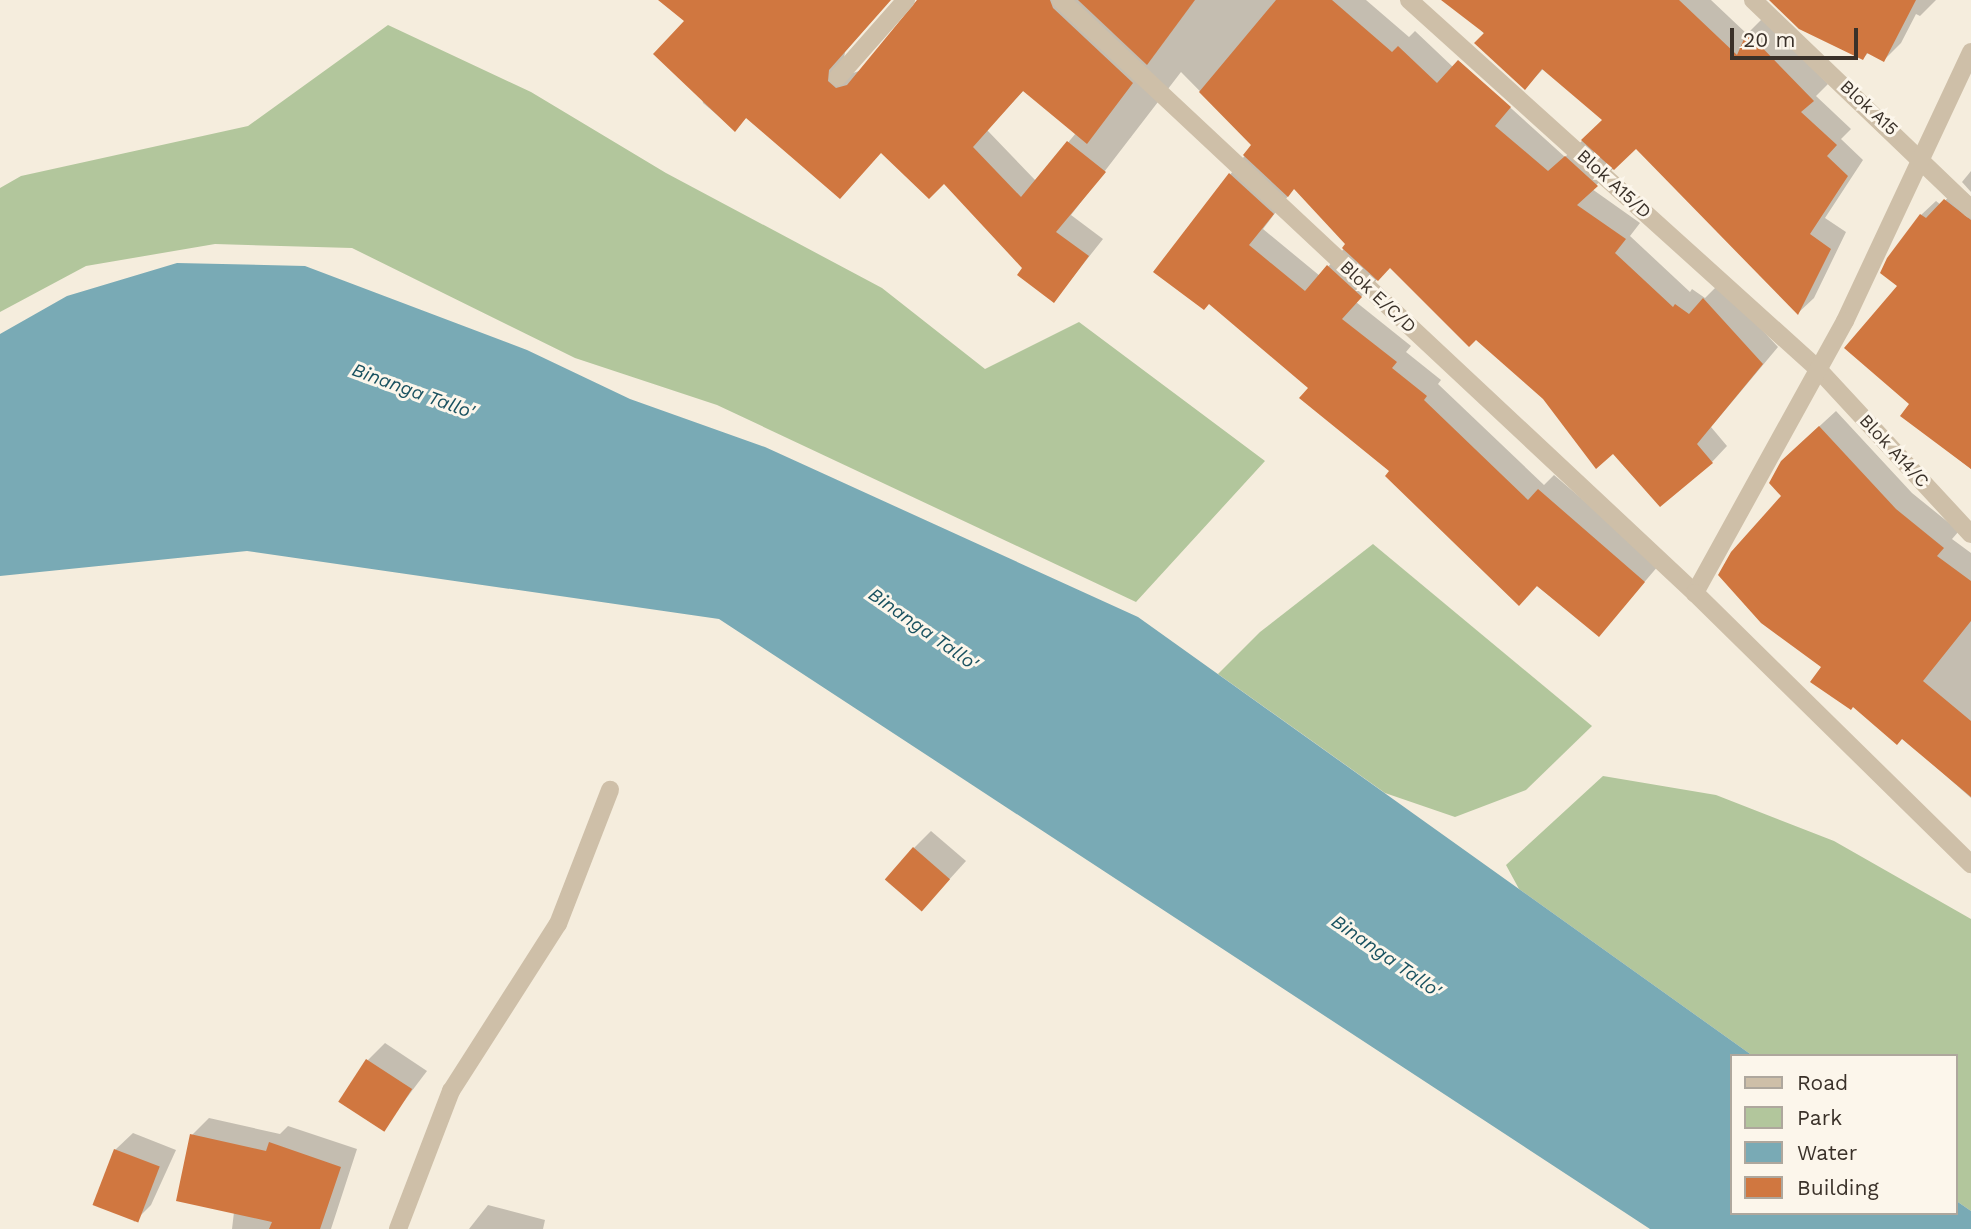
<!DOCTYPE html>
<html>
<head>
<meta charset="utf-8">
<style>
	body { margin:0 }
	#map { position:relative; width:1971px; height:1229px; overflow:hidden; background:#f5eddd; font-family:"Work Sans",sans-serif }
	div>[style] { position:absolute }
	.green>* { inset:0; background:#b2c69c }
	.water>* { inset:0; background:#79aab5 }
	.shadow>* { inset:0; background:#0003 }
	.building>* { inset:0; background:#d07740; transform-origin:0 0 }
	.minor>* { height:18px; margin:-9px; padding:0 9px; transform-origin:9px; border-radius:9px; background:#cebfa8 }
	span { translate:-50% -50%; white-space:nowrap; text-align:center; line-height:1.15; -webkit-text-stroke:6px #fcf6eb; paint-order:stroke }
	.street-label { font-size:18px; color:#3a3129 }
	.water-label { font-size:19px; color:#1a5260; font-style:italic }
	.legend { position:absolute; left:1730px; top:1054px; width:228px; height:161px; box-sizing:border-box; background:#fcf6eb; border:2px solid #aea79d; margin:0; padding:9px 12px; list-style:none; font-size:21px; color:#3a3129 }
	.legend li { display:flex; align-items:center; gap:14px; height:35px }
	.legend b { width:35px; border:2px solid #aea79d }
	.scale { position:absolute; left:1730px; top:28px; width:128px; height:32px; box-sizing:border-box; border:4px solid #3a3129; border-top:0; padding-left:9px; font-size:21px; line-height:24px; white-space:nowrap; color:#3a3129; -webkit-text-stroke:5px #fcf6eb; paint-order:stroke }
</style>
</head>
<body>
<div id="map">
	<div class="green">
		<i style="clip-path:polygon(388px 25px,531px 92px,666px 173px,882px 288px,985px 369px,1079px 322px,1265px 461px,1136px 602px,717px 405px,575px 358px,352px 248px,215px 244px,86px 266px,0 312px,0 188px,21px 176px,248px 126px)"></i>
		<i style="clip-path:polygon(1373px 544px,1592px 726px,1526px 790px,1455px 817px,1385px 793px,1218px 674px,1260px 632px)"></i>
		<i style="clip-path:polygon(1603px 776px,1716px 795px,1834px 841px,1971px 919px,1971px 1211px,1955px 1200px,1955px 1056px,1753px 1056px,1519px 889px,1506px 865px)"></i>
	</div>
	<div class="water">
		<i style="clip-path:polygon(177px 263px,305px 266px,527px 350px,630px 399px,765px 447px,1138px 617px,1753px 1056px,1731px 1056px,1731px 1213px,1955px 1213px,1955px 1200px,1971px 1211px,1971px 1229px,1650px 1229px,719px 619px,247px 551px,0 576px,0 334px,67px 296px)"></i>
	</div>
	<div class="shadow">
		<i style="clip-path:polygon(evenodd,677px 0,890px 0,845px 52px,843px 65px,853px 73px,862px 70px,918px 0,1366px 0,1409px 37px,1415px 31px,1454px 68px,1460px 62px,1565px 157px,1604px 120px,1544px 68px,1528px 85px,1455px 0,1711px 0,1747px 34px,1763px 18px,1828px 84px,1816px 96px,1851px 129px,1841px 139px,1863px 160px,1825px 218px,1846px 232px,1814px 298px,1798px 313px,1636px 147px,1592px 189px,1640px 223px,1630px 236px,1690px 292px,1692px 289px,1705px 298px,1719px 284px,1778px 347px,1711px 427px,1727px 446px,1712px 462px,1613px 451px,1390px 266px,1356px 302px,1411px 346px,1406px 352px,1441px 380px,1438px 384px,1544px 485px,1554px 475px,1659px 565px,1599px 635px,1391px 471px,1310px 388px,1210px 302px,1155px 272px,1253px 145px,1181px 72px,1071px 215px,1103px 239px,1054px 301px,944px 182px,882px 151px,747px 117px,735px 130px,703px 103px,686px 21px,677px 0,1024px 90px,1076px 133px,1036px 181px,987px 130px,1024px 90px,677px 0,1295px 187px,1348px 244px,1320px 276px,1263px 229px,1295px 187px)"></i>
		<i style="clip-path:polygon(1772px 0,1936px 0,1920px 16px,1916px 14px,1901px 43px,1884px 60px,1869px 52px,1863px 58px)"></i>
		<i style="clip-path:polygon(1971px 171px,1971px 192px,1962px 182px)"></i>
		<i style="clip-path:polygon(1959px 186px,1971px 197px,1971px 469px,1902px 415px,1912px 404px,1900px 285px,1921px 215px,1936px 201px,1941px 205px)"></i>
		<i style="clip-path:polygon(1836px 411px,1912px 493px,1959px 531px,1952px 539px,1971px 553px,1971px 798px,1823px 667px,1783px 496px,1799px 445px)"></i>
		<i style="clip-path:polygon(931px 831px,966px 861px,938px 892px,914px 848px)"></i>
		<i style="clip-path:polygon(385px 1043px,427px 1071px,383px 1129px,368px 1060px)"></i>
		<i style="clip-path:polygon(209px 1118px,280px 1134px,288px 1126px,357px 1149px,331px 1229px,232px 1229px,234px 1212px,192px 1135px)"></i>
		<i style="clip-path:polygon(133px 1133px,176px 1150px,151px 1205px,134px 1222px,115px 1150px)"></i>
		<i style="clip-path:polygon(488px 1205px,545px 1220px,543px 1229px,469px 1229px)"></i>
	</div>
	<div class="building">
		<i style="clip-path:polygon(658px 0,891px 0,829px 70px,828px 81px,836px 88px,847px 85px,917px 0,1050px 0,1053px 8px,1133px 83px,1087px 144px,1023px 91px,973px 147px,1021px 197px,1067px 141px,1106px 172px,1056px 232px,1089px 256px,1054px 303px,1017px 275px,1022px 268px,944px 184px,929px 199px,881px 153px,840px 199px,746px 118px,735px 132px,653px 54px,684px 21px)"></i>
		<i style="clip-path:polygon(1078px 0,1195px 0,1147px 65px)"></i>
		<i style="clip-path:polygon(1276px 0,1332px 0,1392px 52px,1398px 46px,1437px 83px,1458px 60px,1511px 107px,1495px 126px,1548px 171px,1565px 156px,1598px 186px,1577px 205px,1626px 239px,1615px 253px,1673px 307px,1675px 304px,1689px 314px,1703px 298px,1763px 364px,1697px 444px,1713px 463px,1660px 507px,1613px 454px,1596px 469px,1543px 399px,1476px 340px,1469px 347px,1390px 268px,1378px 281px,1342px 248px,1345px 244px,1294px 189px,1288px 197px,1243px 155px,1251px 145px,1199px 92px)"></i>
		<i style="clip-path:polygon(1441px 0,1679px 0,1737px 55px,1747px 32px,1814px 101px,1801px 112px,1837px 145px,1827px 156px,1848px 176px,1810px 234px,1831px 249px,1798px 315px,1636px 149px,1614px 170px,1581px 140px,1602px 120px,1542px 69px,1525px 90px,1474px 43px,1484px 33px)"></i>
		<i style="clip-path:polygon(1769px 0,1916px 0,1884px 62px,1867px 53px,1863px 60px,1799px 29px)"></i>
		<i style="clip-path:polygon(1229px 173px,1274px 214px,1249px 245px,1305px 291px,1327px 265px,1362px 297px,1342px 319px,1397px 362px,1392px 368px,1427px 396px,1424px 400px,1528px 500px,1538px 489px,1645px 582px,1599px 637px,1537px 586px,1519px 606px,1385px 476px,1389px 471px,1299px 398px,1308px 388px,1209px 304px,1204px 310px,1153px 272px)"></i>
		<i style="clip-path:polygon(1944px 199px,1971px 220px,1971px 469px,1900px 416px,1909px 404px,1844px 348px,1897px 286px,1880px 273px,1887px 258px,1920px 214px,1926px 218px)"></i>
		<i style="clip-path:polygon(1819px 426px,1896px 509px,1944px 548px,1937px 556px,1971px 581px,1971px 621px,1923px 681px,1971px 721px,1971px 797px,1902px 739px,1897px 745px,1853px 707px,1851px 710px,1810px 682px,1821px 667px,1761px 623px,1718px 575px,1731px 552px,1781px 496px,1769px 483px,1781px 461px)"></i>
		<i style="left:913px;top:847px;width:49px;height:43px;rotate:41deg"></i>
		<i style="left:366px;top:1059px;width:55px;height:51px;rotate:33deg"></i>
		<i style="clip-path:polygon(190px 1134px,266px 1151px,269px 1142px,341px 1167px,320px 1229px,269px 1229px,272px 1222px,176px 1201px)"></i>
		<i style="left:114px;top:1149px;width:49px;height:60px;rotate:21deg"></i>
	</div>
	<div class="minor">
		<i style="left:1061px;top:0;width:868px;rotate:43.09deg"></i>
		<i style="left:1409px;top:0;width:551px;rotate:42.06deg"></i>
		<i style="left:1818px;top:369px;width:225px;rotate:47.2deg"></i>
		<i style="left:1753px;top:0;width:302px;rotate:43.8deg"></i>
		<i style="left:1971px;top:52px;width:297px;rotate:115.1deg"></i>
		<i style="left:1845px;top:321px;width:311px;rotate:118.9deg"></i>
		<i style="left:1695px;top:593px;width:387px;rotate:44.5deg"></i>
		<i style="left:838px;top:77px;width:103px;rotate:-48.6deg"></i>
		<i style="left:398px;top:1229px;width:148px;rotate:-69deg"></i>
		<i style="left:451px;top:1091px;width:198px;rotate:-57.4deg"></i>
		<i style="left:558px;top:924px;width:144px;rotate:-68.8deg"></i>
	</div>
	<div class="street-label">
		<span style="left:1869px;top:108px;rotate:43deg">Blok A15</span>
		<span style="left:1614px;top:184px;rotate:42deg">Blok A15/D</span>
		<span style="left:1378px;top:297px;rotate:43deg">Blok E/C/D</span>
		<span style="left:1894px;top:451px;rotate:47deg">Blok A14/C</span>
	</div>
	<div class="water-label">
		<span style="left:413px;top:391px;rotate:20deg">Binanga Tallo'</span>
		<span style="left:923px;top:629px;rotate:35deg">Binanga Tallo'</span>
		<span style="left:1386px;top:956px;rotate:35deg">Binanga Tallo'</span>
	</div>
	<ul class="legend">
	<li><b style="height:9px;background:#cebfa8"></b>Road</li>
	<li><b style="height:19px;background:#b2c69c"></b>Park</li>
	<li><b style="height:19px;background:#79aab5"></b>Water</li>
	<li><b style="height:19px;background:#d07740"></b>Building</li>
	</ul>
	<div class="scale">20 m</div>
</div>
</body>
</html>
